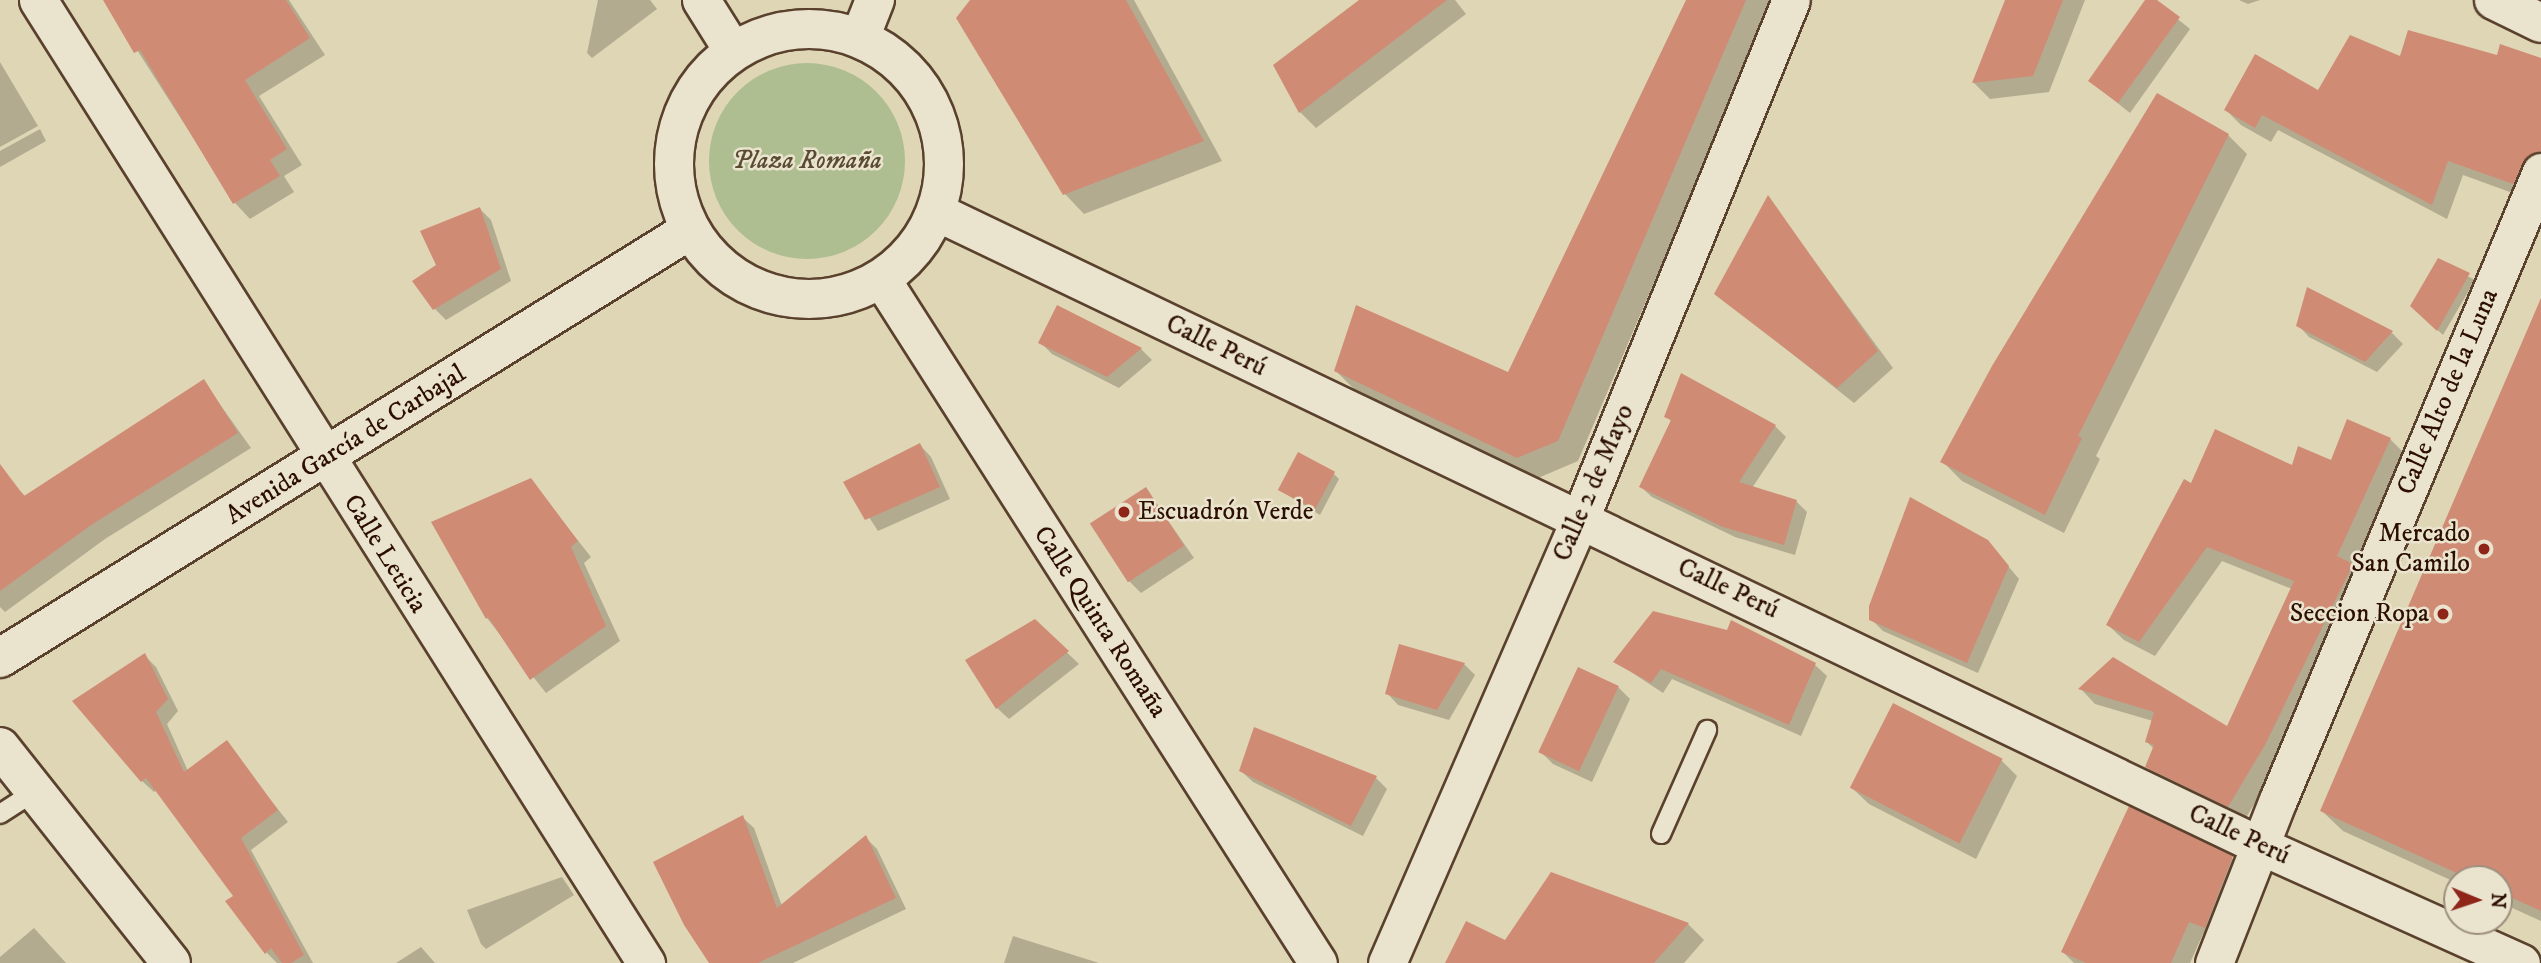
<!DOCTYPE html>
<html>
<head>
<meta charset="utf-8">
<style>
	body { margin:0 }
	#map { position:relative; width:2541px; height:963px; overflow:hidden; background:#dfd6b5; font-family:"IM FELL DW Pica",serif }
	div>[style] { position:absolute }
	.green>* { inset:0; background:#aebe91 }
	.round { border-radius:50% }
	.shadow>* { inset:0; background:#0003 }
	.building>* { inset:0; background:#d08b75; transform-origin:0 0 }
	.roads { filter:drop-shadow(2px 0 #5a412d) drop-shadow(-2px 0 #5a412d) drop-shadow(0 2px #5a412d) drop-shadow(0 -2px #5a412d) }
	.lane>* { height:18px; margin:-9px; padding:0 9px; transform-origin:9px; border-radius:9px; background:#eae4cf }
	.street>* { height:37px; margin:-18.5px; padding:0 18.5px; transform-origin:18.5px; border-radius:18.5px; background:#eae4cf }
	.secondary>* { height:38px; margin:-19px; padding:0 19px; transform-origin:19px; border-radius:19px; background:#eae4cf }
	.secondary>.ring { margin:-19px; padding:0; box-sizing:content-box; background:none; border:38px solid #eae4cf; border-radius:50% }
	.dots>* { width:19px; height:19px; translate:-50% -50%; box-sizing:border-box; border:4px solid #eae4cf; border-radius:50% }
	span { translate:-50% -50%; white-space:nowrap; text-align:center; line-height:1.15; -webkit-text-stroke:5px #eae4cf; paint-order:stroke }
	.park-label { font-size:26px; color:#5a4c33; font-style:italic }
	.street-label { font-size:26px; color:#2d0f00 }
	.poi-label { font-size:26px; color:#2d0f00 }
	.left { translate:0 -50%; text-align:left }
	.right { translate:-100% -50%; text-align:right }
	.north { position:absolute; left:2443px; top:865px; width:70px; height:70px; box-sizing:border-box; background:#eae4cf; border:2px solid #9e8f7c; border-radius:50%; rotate:92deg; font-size:19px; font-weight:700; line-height:28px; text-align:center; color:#2d0f00 }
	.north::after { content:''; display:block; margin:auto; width:24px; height:32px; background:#8f2418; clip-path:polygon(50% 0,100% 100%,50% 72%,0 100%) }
</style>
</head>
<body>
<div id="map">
	<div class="green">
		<i class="round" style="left:709px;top:63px;width:196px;height:196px"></i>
	</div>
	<div class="shadow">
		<i style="clip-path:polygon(105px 0,289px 0,325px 55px,259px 96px,302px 165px,284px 176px,294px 192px,250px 219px,235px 203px)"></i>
		<i style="clip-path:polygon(598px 0,650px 0,657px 9px,592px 58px,587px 53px)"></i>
		<i style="clip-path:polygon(972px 0,1134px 0,1222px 161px,1084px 214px,1065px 194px)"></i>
		<i style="clip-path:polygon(1362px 0,1455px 0,1466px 14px,1316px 128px,1300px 112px,1275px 66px)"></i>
		<i style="clip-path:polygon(1688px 0,1774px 0,1578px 461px,1538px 478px,1356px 391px,1336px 371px,1508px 374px)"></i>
		<i style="clip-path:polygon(2006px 0,2085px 0,2049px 92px,1990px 99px,1974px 83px)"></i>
		<i style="clip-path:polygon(2148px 0,2154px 0,2190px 29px,2130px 113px,2090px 81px)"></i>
		<i style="clip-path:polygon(2239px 0,2260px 0,2248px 4px)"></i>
		<i style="clip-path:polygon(2498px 57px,2541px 60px,2541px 175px,2529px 199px,2463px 175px,2447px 219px,2278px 130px,2271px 142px,2241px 125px,2226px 110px)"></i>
		<i style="clip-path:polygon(0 62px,38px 126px,0 147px)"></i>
		<i style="clip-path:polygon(40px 129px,46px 141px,0 167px,0 151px)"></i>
		<i style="clip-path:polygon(2228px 135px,2247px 154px,2096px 456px,2100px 459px,2064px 533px,1962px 481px,1943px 462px)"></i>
		<i style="clip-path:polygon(1768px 198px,1893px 368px,1854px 403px,1716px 293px)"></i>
		<i style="clip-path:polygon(480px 209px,491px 220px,511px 281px,446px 320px,435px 309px,438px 265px)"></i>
		<i style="clip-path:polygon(2438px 261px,2475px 280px,2443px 335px,2412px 306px)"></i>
		<i style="clip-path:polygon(2308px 290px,2392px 333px,2403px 344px,2377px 372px,2309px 337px,2298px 325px)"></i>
		<i style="clip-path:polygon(2541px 300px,2541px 921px,2499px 902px,2499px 879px,2457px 879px,2457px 883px,2343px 831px,2322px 811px)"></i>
		<i style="clip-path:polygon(1058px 307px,1141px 349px,1152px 360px,1119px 388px,1052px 354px,1040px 342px)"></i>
		<i style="clip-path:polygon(1682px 376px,1775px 426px,1786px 437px,1752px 488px,1796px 501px,1807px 512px,1795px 555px,1735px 537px,1652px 497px,1641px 487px,1672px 422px,1666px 416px)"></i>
		<i style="clip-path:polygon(204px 382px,251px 448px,105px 539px,5px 612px,0 607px,0 489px,11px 481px,26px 497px)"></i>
		<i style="clip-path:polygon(2390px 439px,2405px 454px,2354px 567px,2367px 580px,2280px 761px,2244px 821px,2162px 782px,2147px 767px,2154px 749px,2147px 742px,2153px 721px,2095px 704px,2081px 689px,2228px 728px,2292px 589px,2222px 561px,2155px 656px,2124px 640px,2108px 625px,2192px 485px,2332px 462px)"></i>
		<i style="clip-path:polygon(920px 445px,931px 457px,950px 499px,878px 531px,846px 482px)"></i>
		<i style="clip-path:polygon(1334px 474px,1339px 479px,1320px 515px,1280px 490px)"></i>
		<i style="clip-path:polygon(530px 480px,591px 557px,584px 563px,620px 641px,546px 693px,487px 618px,434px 523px)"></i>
		<i style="clip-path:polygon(1146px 489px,1194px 558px,1141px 593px,1129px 581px)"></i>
		<i style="clip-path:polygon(1987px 541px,2019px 579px,1978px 673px,1883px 631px,1871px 619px)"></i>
		<i style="clip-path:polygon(1034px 621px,1079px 664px,1009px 719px,997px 708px)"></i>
		<i style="clip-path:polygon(145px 656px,156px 667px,178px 711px,167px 724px,188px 771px,226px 743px,288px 822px,251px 850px,313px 963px,277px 963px,267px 953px,228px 901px,235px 896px,157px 790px,154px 792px,142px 781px)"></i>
		<i style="clip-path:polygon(1616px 662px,1815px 665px,1827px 676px,1801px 736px,1672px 679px,1663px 693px)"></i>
		<i style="clip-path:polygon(1464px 664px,1475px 675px,1449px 720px,1398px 705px,1387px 693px)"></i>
		<i style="clip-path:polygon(1578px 669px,1618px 687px,1630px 699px,1592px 782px,1553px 764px,1541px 752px)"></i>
		<i style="clip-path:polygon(2001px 760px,2017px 776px,1976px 859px,1869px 804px,1852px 788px)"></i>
		<i style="clip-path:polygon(1241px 771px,1376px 778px,1387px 789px,1363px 836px,1253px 782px)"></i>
		<i style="clip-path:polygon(742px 817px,754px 828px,782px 906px,866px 838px,877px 849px,906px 909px,793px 963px,712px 963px)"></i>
		<i style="clip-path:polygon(2232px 858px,2246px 871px,2218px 941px,2203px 934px,2190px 963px,2074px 963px,2063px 952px)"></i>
		<i style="clip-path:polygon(1551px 874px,1688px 924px,1704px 940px,1684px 963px,1447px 963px,1506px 942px)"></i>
		<i style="clip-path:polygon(562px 877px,574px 895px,486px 949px,481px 944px,467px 910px)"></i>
		<i style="clip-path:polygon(34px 928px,66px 963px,0 963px,0 957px)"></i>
		<i style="clip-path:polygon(1013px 936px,1099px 963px,1004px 963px)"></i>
		<i style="clip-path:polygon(421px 947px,435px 963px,396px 963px)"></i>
	</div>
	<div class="building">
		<i style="clip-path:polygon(103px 0,286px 0,310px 38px,245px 80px,287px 149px,270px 160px,280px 176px,233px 204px,140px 50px,134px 53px)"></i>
		<i style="clip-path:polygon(970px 0,1126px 0,1204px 141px,1063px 195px,956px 18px)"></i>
		<i style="clip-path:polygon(1359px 0,1447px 0,1299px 113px,1273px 65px)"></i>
		<i style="clip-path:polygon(1686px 0,1746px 0,1558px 441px,1517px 458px,1334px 371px,1356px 305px,1508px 372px)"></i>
		<i style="clip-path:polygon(2005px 0,2063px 0,2033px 76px,1972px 83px)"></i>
		<i style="clip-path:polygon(2145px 0,2157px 0,2180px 17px,2118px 103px,2088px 81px)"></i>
		<i style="clip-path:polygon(2408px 30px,2497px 55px,2500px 44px,2541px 58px,2541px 151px,2528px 156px,2513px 184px,2448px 161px,2432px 205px,2262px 115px,2255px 128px,2224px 110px,2255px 54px,2318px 90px,2350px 35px,2400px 56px)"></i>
		<i style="clip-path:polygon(2157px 93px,2229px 134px,2078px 436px,2082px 438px,2045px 515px,1940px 462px,1992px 366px)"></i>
		<i style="clip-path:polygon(1768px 195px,1878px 351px,1837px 388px,1714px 294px)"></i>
		<i style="clip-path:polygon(480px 207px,501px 269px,433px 310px,412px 281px,436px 265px,420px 231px)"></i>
		<i style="clip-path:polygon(2438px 258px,2470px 273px,2437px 331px,2410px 306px)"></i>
		<i style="clip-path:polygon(2307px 287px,2393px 331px,2365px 362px,2296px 326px)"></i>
		<i style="clip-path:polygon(2541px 298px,2541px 911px,2499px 892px,2499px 879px,2470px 879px,2320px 811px)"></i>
		<i style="clip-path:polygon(1057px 305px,1142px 348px,1107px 377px,1038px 343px)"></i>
		<i style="clip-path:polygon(1681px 373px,1776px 425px,1739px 482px,1797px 500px,1784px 545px,1723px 527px,1639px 487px,1671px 420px,1664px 417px)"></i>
		<i style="clip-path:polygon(204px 379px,238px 433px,91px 525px,0 591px,0 464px,24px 496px)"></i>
		<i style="clip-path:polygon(2347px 419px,2391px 438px,2337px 556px,2353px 564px,2265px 745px,2228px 807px,2145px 767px,2154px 745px,2145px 742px,2154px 712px,2078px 689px,2113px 657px,2227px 726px,2294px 581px,2207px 547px,2139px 642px,2106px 625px,2184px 479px,2191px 483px,2215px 429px,2292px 465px,2298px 446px,2331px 460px)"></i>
		<i style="clip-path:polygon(920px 443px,940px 487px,865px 520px,843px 482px)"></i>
		<i style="left:1298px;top:452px;width:42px;height:43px;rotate:28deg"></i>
		<i style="clip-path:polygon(531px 478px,578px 541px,571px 547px,606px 626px,530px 680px,488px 617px,486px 619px,431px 522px)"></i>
		<i style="left:1146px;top:487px;width:70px;height:67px;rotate:57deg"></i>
		<i style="clip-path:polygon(1910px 497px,1988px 540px,2009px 566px,1967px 663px,1869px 620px,1869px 606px)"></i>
		<i style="clip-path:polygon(1653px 611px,1727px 630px,1731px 620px,1816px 663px,1789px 725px,1661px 669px,1651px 683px,1613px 662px)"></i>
		<i style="clip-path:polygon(1035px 619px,1069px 651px,996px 709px,965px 660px)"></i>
		<i style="clip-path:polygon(1399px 644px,1465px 663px,1437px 710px,1385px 694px)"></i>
		<i style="clip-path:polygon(145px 653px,168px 699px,156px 712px,184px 772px,227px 740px,278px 810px,241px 838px,304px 955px,291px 963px,282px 963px,271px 948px,265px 954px,225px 901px,233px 896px,146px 778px,141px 782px,72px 701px)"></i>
		<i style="left:1578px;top:667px;width:45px;height:94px;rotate:25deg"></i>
		<i style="left:1893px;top:703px;width:123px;height:95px;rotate:27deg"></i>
		<i style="clip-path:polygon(1254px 727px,1377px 776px,1351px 826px,1239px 771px)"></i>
		<i style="clip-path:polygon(2129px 806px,2233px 856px,2205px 928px,2189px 922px,2171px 963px,2086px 963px,2061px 952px)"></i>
		<i style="clip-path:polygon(743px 815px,777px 908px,866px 835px,896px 898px,758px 963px,709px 963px,684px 925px,653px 862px)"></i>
		<i style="clip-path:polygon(1551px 872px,1689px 923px,1654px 963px,1445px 963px,1466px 921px,1505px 940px)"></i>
	</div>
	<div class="roads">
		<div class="lane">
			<i style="left:0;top:814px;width:40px;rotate:-32.9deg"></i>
			<i style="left:1661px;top:834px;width:114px;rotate:-66.1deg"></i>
		</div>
		<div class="street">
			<i style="left:38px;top:0;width:1139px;rotate:57.73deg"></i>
			<i style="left:701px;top:0;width:60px;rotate:57.9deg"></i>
			<i style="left:937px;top:212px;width:1468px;rotate:25.59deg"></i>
			<i style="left:2261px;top:846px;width:285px;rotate:24.2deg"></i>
			<i style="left:882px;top:280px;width:810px;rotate:57.45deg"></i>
			<i style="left:1387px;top:963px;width:482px;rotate:-66.5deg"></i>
			<i style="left:1579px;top:521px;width:562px;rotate:-67.86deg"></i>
			<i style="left:2214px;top:963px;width:175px;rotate:-68.6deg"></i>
			<i style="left:2278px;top:800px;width:681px;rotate:-67.28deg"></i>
		</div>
		<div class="secondary">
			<i style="left:2494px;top:0;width:52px;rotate:26.1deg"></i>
			<i class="ring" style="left:674px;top:29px;width:232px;height:232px"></i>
			<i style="left:860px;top:38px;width:41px;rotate:-68.5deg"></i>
			<i style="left:0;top:658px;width:812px;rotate:-31.81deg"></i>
			<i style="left:0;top:747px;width:275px;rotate:51.6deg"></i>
		</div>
	</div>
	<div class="dots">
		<i style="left:1124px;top:512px;background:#8f2418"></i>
		<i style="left:2484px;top:549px;background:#8f2418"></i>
		<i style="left:2443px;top:614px;background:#8f2418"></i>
	</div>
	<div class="park-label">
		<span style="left:807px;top:161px">Plaza Romaña</span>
	</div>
	<div class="street-label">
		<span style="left:1216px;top:346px;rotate:26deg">Calle Perú</span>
		<span style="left:2448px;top:392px;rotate:-67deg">Calle Alto de la Luna</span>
		<span style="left:346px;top:445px;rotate:-32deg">Avenida García de Carbajal</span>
		<span style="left:1594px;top:483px;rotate:-67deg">Calle 2 de Mayo</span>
		<span style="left:385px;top:554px;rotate:58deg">Calle Leticia</span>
		<span style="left:1728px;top:589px;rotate:25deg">Calle Perú</span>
		<span style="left:1100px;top:622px;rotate:57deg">Calle Quinta Romaña</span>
		<span style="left:2239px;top:835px;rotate:25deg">Calle Perú</span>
	</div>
	<div class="poi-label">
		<span class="left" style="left:1138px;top:512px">Escuadrón Verde</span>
		<span class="right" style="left:2470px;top:549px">Mercado<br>San Camilo</span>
		<span class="right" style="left:2429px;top:614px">Seccion Ropa</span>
	</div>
	<div class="north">N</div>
</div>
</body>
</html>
